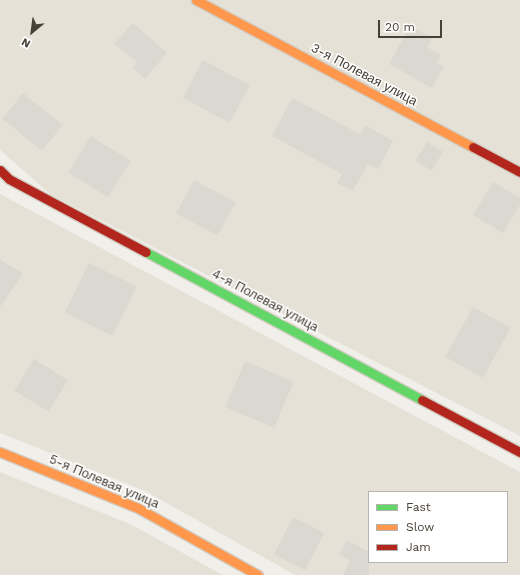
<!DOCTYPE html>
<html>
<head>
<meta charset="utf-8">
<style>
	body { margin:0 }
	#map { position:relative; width:520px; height:575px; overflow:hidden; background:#f1efea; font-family:"Work Sans",sans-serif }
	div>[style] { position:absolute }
	.residential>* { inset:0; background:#e5e1d7 }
	.building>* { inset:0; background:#dbd8d2; transform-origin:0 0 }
	.roads { filter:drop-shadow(1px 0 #d1ccc1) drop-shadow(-1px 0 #d1ccc1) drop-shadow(0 1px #d1ccc1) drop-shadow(0 -1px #d1ccc1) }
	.fast>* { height:9px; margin:-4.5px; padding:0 4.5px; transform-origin:4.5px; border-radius:4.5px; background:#63d668 }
	.slow>* { height:9px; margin:-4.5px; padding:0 4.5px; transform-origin:4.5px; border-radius:4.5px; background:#ff974d }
	.jam>* { height:9px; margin:-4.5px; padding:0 4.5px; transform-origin:4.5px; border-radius:4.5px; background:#b3261e }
	span { translate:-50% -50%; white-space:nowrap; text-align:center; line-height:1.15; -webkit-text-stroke:3px #fff; paint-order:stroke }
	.street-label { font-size:13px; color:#474036 }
	.legend { position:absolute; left:368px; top:491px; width:140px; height:72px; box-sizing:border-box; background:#fff; border:1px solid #b5b3af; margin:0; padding:5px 7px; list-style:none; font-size:12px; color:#474036 }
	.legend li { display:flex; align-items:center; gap:8px; height:20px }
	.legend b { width:20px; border:1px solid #b5b3af }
	.north { position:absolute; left:12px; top:12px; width:40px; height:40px; -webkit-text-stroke:3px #fff; paint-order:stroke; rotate:209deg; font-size:11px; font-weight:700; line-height:16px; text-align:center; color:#474036 }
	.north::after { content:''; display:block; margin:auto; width:14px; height:18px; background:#474036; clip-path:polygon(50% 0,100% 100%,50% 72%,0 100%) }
	.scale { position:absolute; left:378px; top:20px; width:64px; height:18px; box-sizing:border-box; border:2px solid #474036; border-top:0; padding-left:5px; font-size:12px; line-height:14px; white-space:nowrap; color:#474036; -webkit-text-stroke:3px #fff; paint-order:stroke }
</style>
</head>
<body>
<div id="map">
	<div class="residential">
		<i style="clip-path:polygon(0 0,520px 0,520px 436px,50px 194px,0 150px)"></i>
		<i style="clip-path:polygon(evenodd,0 194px,520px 472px,520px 575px,295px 575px,145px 491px,0 433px,0 194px,369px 492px,507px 492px,507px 562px,369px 562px,369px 492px)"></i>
		<i style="clip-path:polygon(0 472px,130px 524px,223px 575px,0 575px)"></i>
	</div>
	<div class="building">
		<i style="clip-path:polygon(133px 23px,167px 53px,145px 79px,133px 68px,137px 61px,114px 44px)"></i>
		<i style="clip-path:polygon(410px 26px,432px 38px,427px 47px,441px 55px,437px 63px,444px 66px,432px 88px,389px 64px)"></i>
		<i style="left:203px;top:60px;width:53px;height:43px;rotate:28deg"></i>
		<i style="left:23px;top:93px;width:51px;height:33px;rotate:39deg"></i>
		<i style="clip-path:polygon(292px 98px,360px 134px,365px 125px,393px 141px,378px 169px,368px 164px,353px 191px,337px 183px,342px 174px,272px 136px)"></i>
		<i style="left:91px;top:136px;width:47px;height:43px;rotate:32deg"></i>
		<i style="left:427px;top:142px;width:19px;height:22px;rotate:32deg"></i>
		<i style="left:194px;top:180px;width:47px;height:38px;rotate:28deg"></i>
		<i style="clip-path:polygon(493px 182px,520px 198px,520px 205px,503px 233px,473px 215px)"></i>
		<i style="clip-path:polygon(0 259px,23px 274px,0 307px)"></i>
		<i style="left:89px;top:263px;width:53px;height:55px;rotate:26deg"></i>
		<i style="left:473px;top:307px;width:43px;height:57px;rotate:29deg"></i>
		<i style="left:34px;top:359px;width:40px;height:37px;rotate:32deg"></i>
		<i style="left:245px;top:361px;width:53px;height:50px;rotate:23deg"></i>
		<i style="left:293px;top:517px;width:35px;height:42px;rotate:27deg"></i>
		<i style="clip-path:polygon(347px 540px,369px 552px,369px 575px,343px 575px,350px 561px,339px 555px)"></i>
	</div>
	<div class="roads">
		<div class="fast">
			<i style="left:146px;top:252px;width:313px;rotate:28.2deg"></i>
		</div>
		<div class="slow">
			<i style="left:196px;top:0;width:314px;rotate:28deg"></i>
			<i style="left:0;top:452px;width:149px;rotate:22.1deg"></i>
			<i style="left:138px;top:508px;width:137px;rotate:29.2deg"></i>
		</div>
		<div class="jam">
			<i style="left:473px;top:147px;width:53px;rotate:28deg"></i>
			<i style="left:0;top:170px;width:13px;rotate:45deg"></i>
			<i style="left:9px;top:179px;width:155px;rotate:28.1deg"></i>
			<i style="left:422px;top:400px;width:111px;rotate:28deg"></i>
		</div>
	</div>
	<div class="street-label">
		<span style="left:364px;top:75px;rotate:28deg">3-я Полевая улица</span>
		<span style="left:265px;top:301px;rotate:28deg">4-я Полевая улица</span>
		<span style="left:104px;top:482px;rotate:23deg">5-я Полевая улица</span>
	</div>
	<ul class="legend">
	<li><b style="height:5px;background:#63d668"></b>Fast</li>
	<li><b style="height:5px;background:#ff974d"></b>Slow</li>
	<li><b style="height:5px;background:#b3261e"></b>Jam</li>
	</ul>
	<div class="north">N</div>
	<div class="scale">20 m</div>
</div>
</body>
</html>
